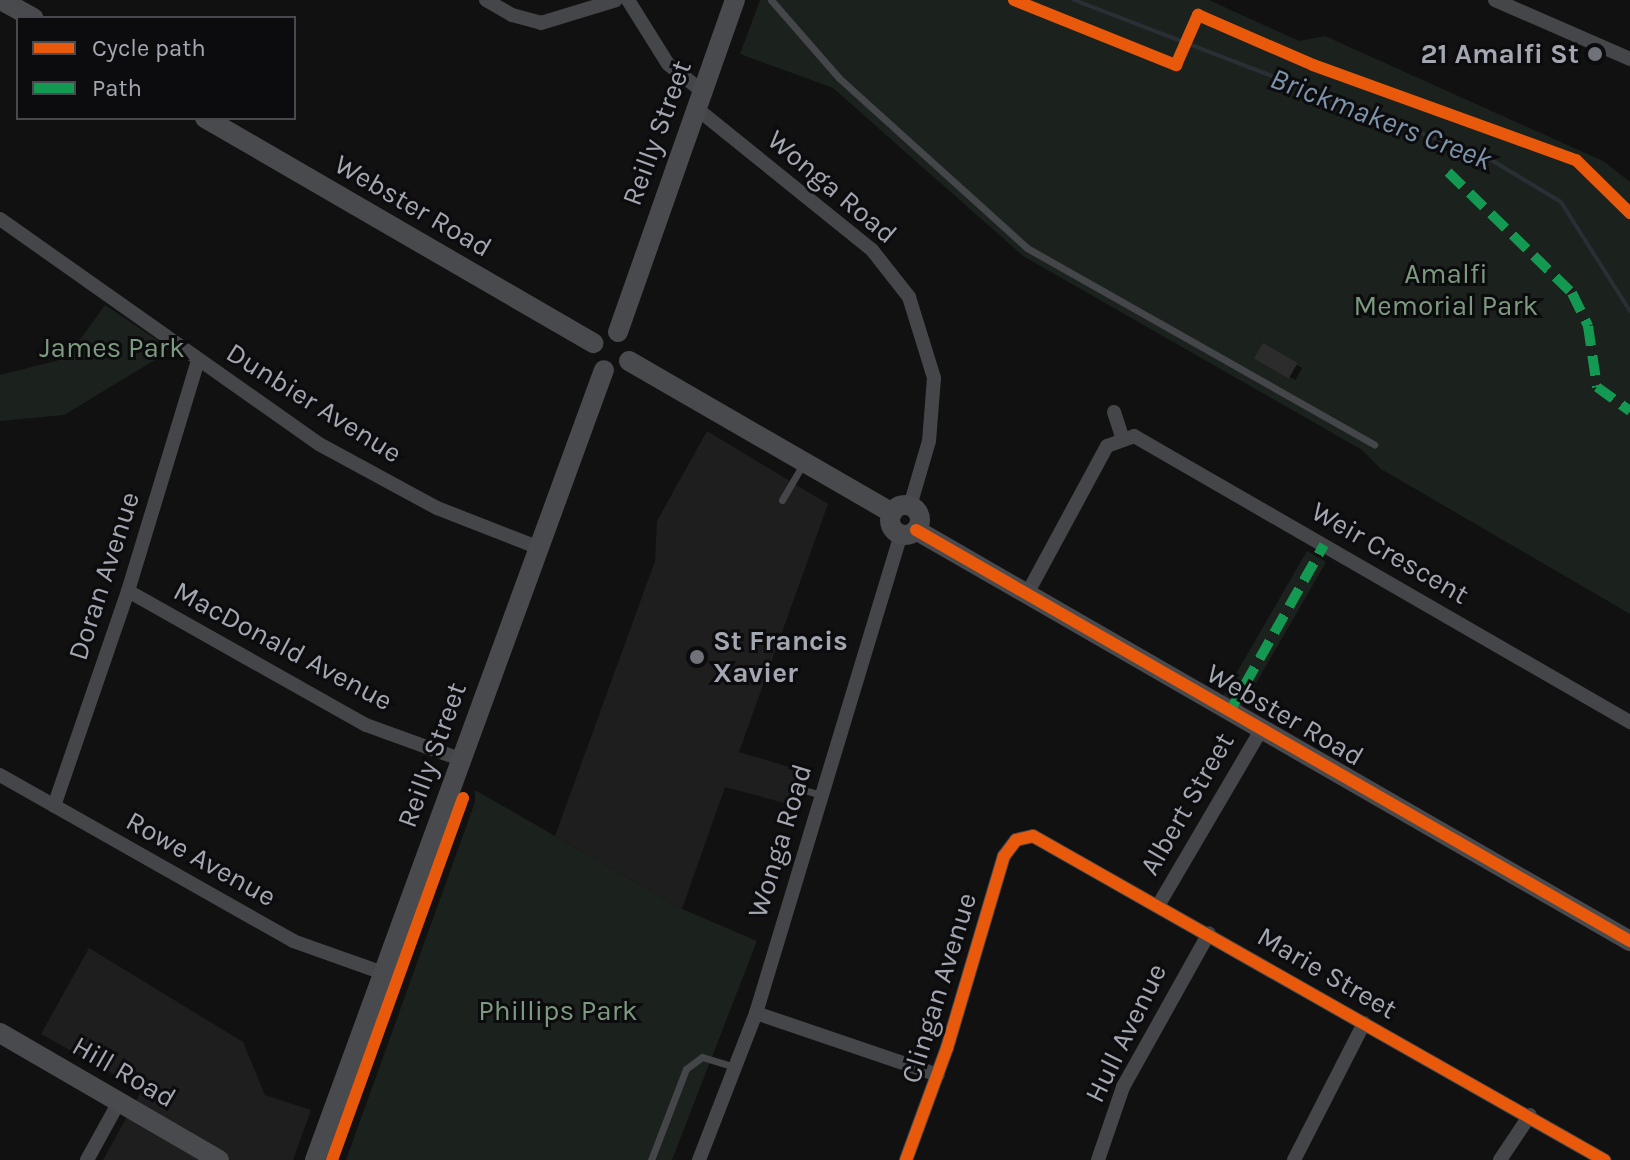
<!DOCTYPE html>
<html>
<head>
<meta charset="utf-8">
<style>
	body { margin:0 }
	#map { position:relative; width:1630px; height:1160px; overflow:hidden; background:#111; font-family:Karla,sans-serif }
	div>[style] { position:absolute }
	.built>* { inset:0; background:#1e1e1f }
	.green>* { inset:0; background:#1b211c; transform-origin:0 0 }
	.shadow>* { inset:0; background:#0007; transform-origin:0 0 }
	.stream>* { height:4px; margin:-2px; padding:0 2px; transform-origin:2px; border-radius:2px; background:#292f35 }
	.building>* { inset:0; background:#2c2c2c; transform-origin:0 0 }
	.lane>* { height:7px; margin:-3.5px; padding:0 3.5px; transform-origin:3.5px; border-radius:3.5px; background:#45464a }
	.street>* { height:14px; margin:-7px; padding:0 7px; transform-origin:7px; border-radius:7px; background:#45464a }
	.secondary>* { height:20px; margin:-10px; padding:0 10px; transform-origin:10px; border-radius:10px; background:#494a4e }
	.secondary>.ring { margin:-10px; padding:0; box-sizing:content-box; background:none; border:20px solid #494a4e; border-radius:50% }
	.quiet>* { height:10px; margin-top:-5px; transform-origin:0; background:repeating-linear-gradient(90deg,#139951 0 20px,transparent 0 30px) }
	.cycleway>* { height:12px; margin:-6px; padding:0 6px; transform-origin:6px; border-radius:6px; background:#e8590c }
	.dots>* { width:22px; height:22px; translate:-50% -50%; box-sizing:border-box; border:4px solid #0c0b0d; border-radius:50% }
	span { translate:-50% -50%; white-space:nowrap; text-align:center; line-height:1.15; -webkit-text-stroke:6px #0c0b0d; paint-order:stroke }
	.poi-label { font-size:28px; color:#a3a7b1; font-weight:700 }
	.right { translate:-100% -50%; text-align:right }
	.left { translate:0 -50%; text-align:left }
	.street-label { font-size:28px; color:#a3a7b1 }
	.park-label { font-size:28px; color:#7c9a7f }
	.water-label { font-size:30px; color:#7d93a9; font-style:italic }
	.legend { position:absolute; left:16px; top:16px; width:280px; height:104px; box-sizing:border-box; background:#0c0b0d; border:2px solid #48494f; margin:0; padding:10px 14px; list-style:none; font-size:24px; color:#a3a7b1 }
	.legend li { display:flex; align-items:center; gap:16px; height:40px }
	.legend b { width:40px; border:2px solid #48494f }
</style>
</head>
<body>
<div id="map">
	<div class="built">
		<i style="clip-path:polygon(707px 431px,828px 504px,739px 752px,803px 771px,792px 805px,725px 787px,682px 909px,555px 836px,655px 561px,657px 521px)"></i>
		<i style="clip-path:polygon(89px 948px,243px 1042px,265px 1095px,311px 1110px,293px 1160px,103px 1160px,142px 1090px,41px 1034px)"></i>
	</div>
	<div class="green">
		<i style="clip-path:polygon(760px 0,1209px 0,1299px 41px,1325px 36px,1603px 161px,1630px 182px,1630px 614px,1381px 469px,1362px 450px,1023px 256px,833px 88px,740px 54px)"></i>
		<i style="clip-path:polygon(105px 305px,169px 348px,163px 355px,64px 415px,0 421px,0 375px,67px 358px)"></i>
		<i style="left:1307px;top:551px;width:22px;height:174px;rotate:30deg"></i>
		<i style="clip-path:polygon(475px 790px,682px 909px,757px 941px,672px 1160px,346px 1160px,475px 802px)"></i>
	</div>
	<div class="shadow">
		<i style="left:1264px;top:346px;width:44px;height:14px;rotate:30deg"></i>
	</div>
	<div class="stream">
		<i style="left:1074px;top:0;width:449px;rotate:21deg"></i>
		<i style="left:1493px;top:161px;width:79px;rotate:31.1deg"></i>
		<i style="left:1561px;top:202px;width:129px;rotate:57.7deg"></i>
	</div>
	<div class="building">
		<i style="left:1263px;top:343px;width:40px;height:18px;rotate:30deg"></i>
	</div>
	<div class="lane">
		<i style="left:771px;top:0;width:103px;rotate:48.9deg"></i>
		<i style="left:839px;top:78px;width:253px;rotate:42.1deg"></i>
		<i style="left:1027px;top:248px;width:399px;rotate:29.5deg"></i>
		<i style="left:782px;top:500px;width:42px;rotate:-59.7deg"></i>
		<i style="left:797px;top:788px;width:25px;rotate:16deg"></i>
		<i style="left:651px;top:1160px;width:97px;rotate:-69deg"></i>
		<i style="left:686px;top:1069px;width:20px;rotate:-37deg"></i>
		<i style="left:702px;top:1057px;width:34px;rotate:17deg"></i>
	</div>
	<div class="street">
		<i style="left:486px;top:0;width:30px;rotate:30deg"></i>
		<i style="left:512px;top:15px;width:30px;rotate:15deg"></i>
		<i style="left:541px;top:23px;width:78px;rotate:-17deg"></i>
		<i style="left:628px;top:0;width:75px;rotate:58deg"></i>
		<i style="left:668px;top:64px;width:43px;rotate:38.5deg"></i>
		<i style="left:1495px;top:0;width:147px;rotate:23.6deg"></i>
		<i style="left:696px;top:108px;width:226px;rotate:38.9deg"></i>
		<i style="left:872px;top:250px;width:60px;rotate:51.8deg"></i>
		<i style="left:909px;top:297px;width:85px;rotate:72.8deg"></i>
		<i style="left:934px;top:378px;width:63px;rotate:94.5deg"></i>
		<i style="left:929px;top:441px;width:68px;rotate:106.3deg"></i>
		<i style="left:0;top:219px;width:390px;rotate:35.2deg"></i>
		<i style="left:319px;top:444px;width:134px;rotate:28.5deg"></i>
		<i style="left:437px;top:508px;width:107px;rotate:21.3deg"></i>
		<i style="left:1114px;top:412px;width:26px;rotate:72deg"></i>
		<i style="left:128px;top:591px;width:273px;rotate:29.4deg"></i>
		<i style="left:366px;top:725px;width:100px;rotate:19.9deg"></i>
		<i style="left:1027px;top:594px;width:168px;rotate:-61.6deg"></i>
		<i style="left:1107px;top:446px;width:29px;rotate:-20deg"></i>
		<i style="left:1134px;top:436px;width:573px;rotate:29.97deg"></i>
		<i style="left:0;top:775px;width:337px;rotate:29.5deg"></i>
		<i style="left:293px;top:941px;width:96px;rotate:19.6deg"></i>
		<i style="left:54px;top:806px;width:227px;rotate:-71deg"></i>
		<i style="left:128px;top:591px;width:241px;rotate:-73.1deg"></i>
		<i style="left:1159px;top:904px;width:202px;rotate:-59.6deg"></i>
		<i style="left:756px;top:1013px;width:192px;rotate:18.8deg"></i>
		<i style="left:87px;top:1160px;width:66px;rotate:-61.1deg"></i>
		<i style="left:699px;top:1160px;width:158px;rotate:-68.8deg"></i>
		<i style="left:756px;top:1013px;width:500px;rotate:-73.16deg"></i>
		<i style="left:906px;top:1160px;width:119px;rotate:-69.9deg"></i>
		<i style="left:947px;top:1048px;width:200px;rotate:-73.5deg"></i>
		<i style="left:1004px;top:856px;width:20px;rotate:-53deg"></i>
		<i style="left:1016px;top:840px;width:17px;rotate:-13deg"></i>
		<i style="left:1033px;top:836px;width:657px;rotate:29.57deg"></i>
		<i style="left:1098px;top:1160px;width:77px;rotate:-71.1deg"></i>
		<i style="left:1123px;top:1087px;width:176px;rotate:-60.8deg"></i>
		<i style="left:1294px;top:1160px;width:154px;rotate:-62.9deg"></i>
		<i style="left:1500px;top:1160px;width:54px;rotate:-56.3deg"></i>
	</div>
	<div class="secondary">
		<i style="left:1px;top:0;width:37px;rotate:29deg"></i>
		<i style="left:205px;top:118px;width:449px;rotate:30.1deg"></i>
		<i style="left:618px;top:332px;width:352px;rotate:-70.6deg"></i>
		<i style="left:629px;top:361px;width:304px;rotate:30deg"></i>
		<i class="ring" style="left:890px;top:505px;width:10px;height:10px"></i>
		<i style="left:916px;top:530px;width:824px;rotate:29.93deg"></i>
		<i style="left:0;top:1033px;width:253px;rotate:30.1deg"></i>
		<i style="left:315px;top:1160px;width:841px;rotate:-69.91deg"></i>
	</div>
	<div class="quiet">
		<i style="left:1448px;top:172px;width:173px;rotate:44.3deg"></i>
		<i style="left:1572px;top:293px;width:37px;rotate:64deg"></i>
		<i style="left:1588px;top:326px;width:62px;rotate:81.6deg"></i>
		<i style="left:1597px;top:387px;width:41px;rotate:36deg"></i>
		<i style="left:1230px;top:711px;width:191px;rotate:-60.5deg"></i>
	</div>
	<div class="cycleway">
		<i style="left:1014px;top:0;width:175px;rotate:21.9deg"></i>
		<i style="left:1176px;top:65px;width:55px;rotate:-66.3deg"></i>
		<i style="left:1198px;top:15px;width:125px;rotate:23.5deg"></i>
		<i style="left:1313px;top:65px;width:280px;rotate:19.9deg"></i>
		<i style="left:1576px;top:160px;width:76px;rotate:44.5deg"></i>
		<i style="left:916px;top:530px;width:824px;rotate:29.93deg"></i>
		<i style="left:332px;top:1160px;width:385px;rotate:-70.1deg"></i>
		<i style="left:906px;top:1160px;width:119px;rotate:-69.9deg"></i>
		<i style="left:947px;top:1048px;width:200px;rotate:-73.5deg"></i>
		<i style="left:1004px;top:856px;width:20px;rotate:-53deg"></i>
		<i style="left:1016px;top:840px;width:17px;rotate:-13deg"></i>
		<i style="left:1033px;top:836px;width:657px;rotate:29.57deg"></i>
	</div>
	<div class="dots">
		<i style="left:1595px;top:54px;background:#707279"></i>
		<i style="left:697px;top:657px;background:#707279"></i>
	</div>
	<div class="poi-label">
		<span class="right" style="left:1579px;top:54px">21 Amalfi St</span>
		<span class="left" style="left:713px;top:657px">St Francis<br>Xavier</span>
	</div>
	<div class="street-label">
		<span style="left:657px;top:133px;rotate:-70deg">Reilly Street</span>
		<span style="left:832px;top:187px;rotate:40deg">Wonga Road</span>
		<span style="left:413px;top:206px;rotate:30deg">Webster Road</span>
		<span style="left:314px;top:403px;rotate:32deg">Dunbier Avenue</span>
		<span style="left:1390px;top:553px;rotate:30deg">Weir Crescent</span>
		<span style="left:104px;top:576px;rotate:-72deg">Doran Avenue</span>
		<span style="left:283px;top:646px;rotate:28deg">MacDonald Avenue</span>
		<span style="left:1285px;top:715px;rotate:30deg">Webster Road</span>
		<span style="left:432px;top:755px;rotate:-70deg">Reilly Street</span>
		<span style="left:1187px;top:804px;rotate:-60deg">Albert Street</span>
		<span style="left:780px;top:841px;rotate:-73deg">Wonga Road</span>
		<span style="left:201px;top:859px;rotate:29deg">Rowe Avenue</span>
		<span style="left:1327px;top:973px;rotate:30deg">Marie Street</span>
		<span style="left:939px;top:988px;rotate:-73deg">Clingan Avenue</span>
		<span style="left:1126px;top:1033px;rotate:-64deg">Hull Avenue</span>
		<span style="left:124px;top:1072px;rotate:30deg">Hill Road</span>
	</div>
	<div class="park-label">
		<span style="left:1446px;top:290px">Amalfi<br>Memorial Park</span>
		<span style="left:112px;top:348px">James Park</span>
		<span style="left:558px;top:1011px">Phillips Park</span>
	</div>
	<div class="water-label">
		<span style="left:1381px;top:119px;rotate:21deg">Brickmakers Creek</span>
	</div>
	<ul class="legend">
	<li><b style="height:10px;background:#e8590c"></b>Cycle path</li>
	<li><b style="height:10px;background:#139951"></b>Path</li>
	</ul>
</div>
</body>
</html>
